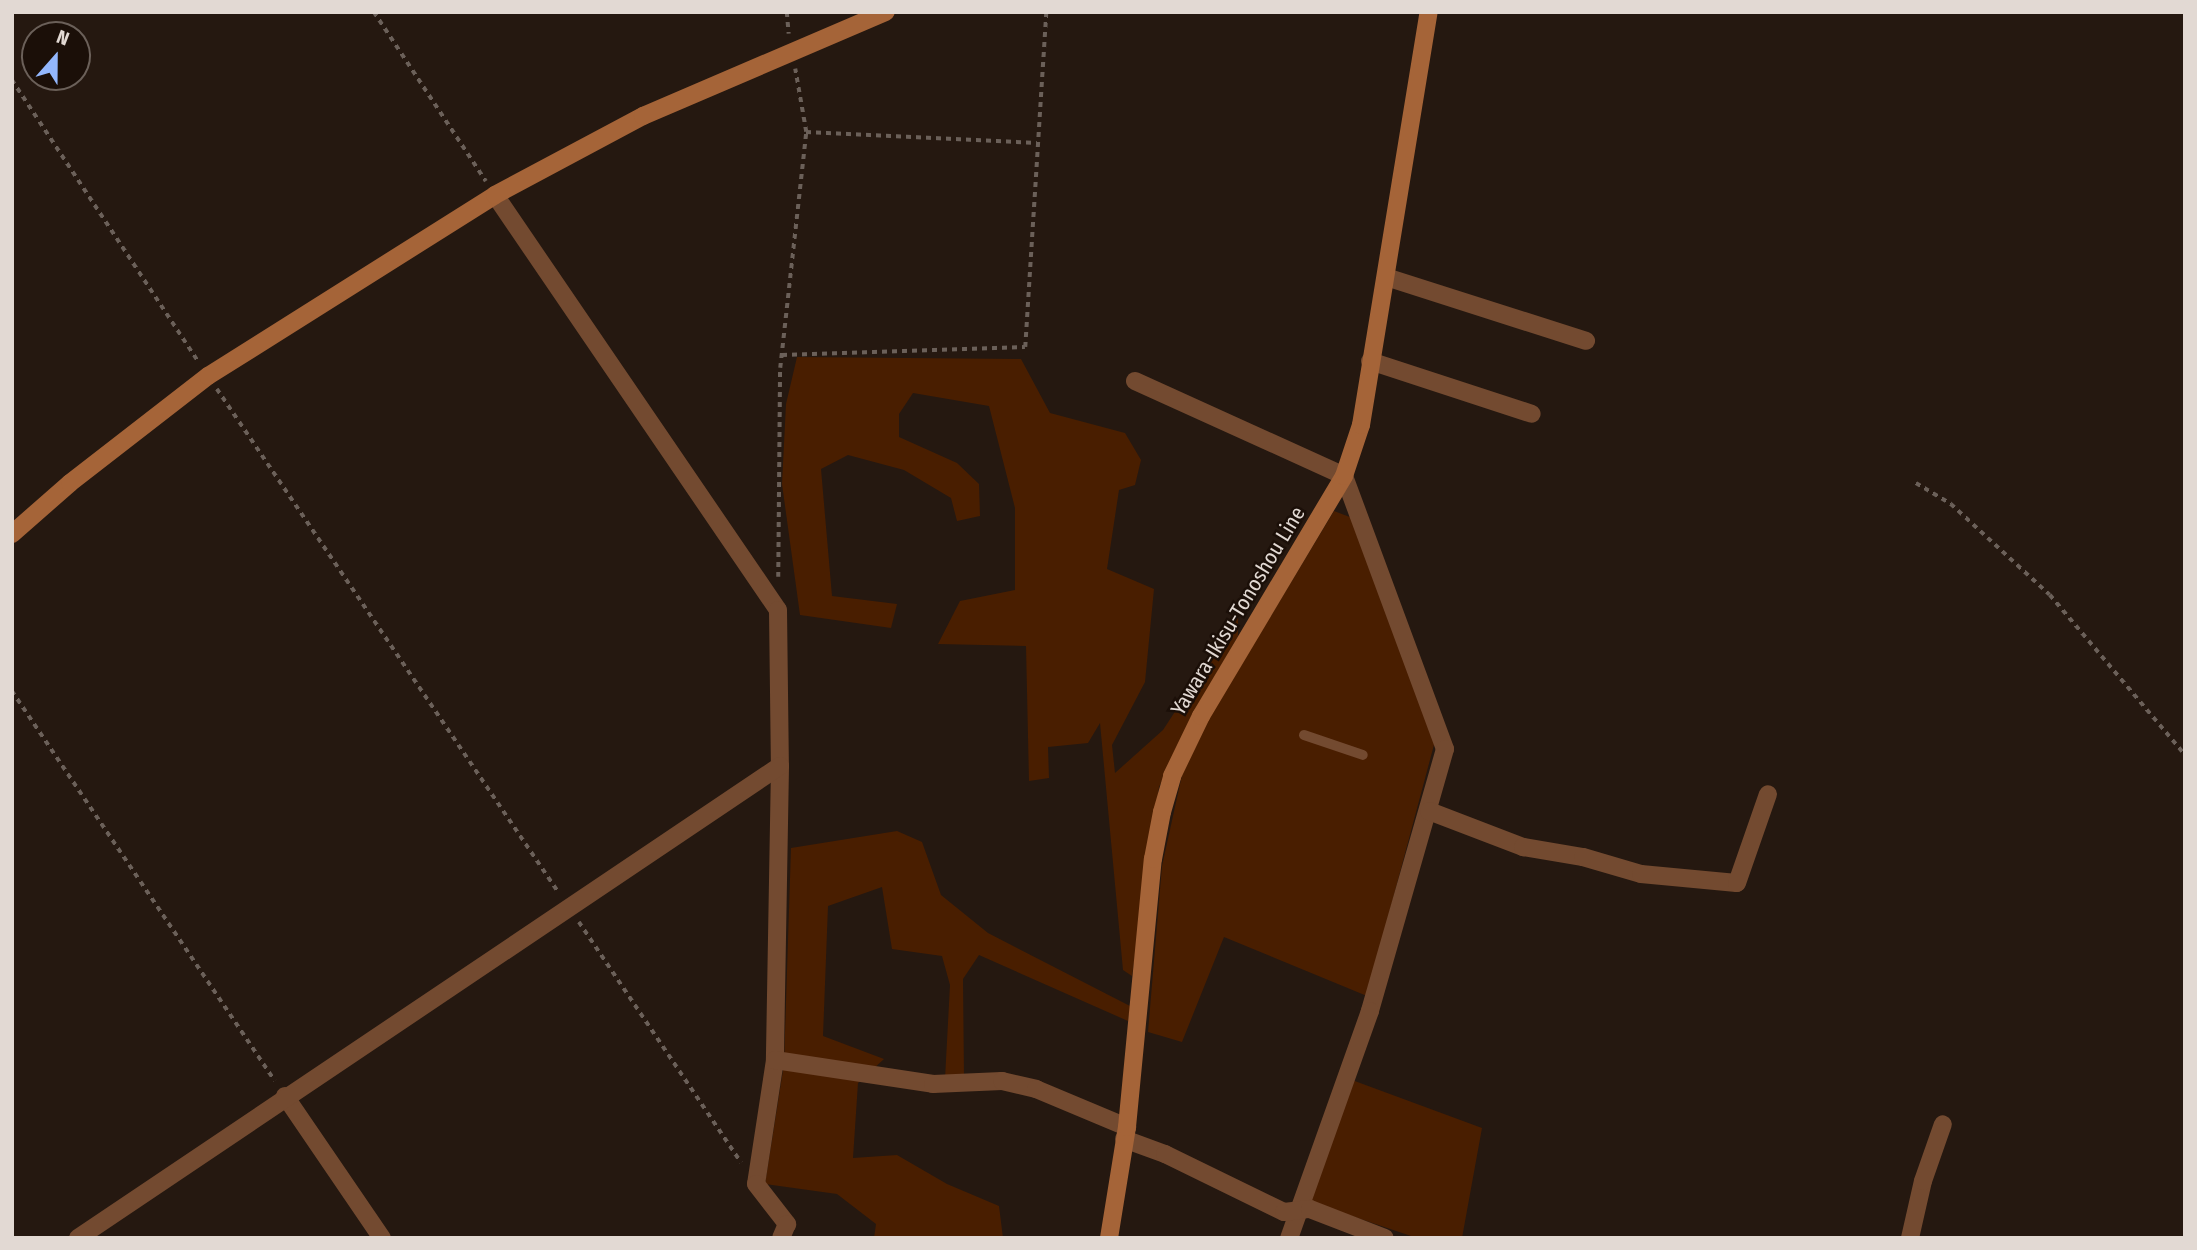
<!DOCTYPE html>
<html>
<head>
<meta charset="utf-8">
<style>
	body { margin:0 }
	#map { position:relative; width:2197px; height:1250px; overflow:hidden; background:#251810; font-family:"Fira Sans Condensed",sans-serif }
	div>[style] { position:absolute }
	.green>* { inset:0; background:#491e00 }
	.path>* { height:3.5px; margin-top:-1.75px; transform-origin:0; background:repeating-linear-gradient(90deg,#6b6059 0 5px,transparent 0 10px) }
	.lane>* { height:10px; margin:-5px; padding:0 5px; transform-origin:5px; border-radius:5px; background:#734a30 }
	.street>* { height:18px; margin:-9px; padding:0 9px; transform-origin:9px; border-radius:9px; background:#734a30 }
	.secondary>* { height:18px; margin:-9px; padding:0 9px; transform-origin:9px; border-radius:9px; background:#a56438 }
	span { translate:-50% -50%; white-space:nowrap; text-align:center; line-height:1.15; -webkit-text-stroke:5px #1b0f08; paint-order:stroke }
	.street-label { font-size:21px; color:#e2d9d3 }
	.frame { position:absolute; inset:0; border:14px solid #e2d9d3; pointer-events:none }
	.north { position:absolute; left:21px; top:21px; width:70px; height:70px; box-sizing:border-box; background:#1b0f08; border:2px solid #6b6059; border-radius:50%; rotate:21deg; font-size:19px; font-weight:700; line-height:28px; text-align:center; color:#e2d9d3 }
	.north::after { content:''; display:block; margin:auto; width:24px; height:32px; background:#93b7fd; clip-path:polygon(50% 0,100% 100%,50% 72%,0 100%) }
</style>
</head>
<body>
<div id="map">
	<div class="green">
		<i style="clip-path:polygon(797px 357px,1021px 359px,1050px 413px,1125px 433px,1141px 460px,1135px 485px,1119px 490px,1107px 569px,1154px 589px,1145px 682px,1112px 745px,1115px 773px,1163px 730px,1238px 615px,1238px 636px,1191px 718px,1159px 787px,1132px 976px,1123px 970px,1100px 723px,1088px 743px,1048px 747px,1049px 778px,1029px 781px,1026px 646px,938px 644px,960px 601px,1015px 590px,1015px 508px,989px 406px,913px 393px,899px 414px,899px 437px,957px 463px,979px 484px,980px 516px,957px 521px,951px 498px,904px 470px,848px 455px,821px 469px,832px 596px,897px 604px,891px 628px,800px 615px,782px 484px,786px 404px)"></i>
		<i style="clip-path:polygon(1334px 511px,1355px 519px,1435px 741px,1367px 996px,1224px 937px,1182px 1042px,1148px 1032px,1162px 866px,1182px 775px,1211px 715px)"></i>
		<i style="clip-path:polygon(897px 831px,922px 842px,941px 895px,988px 933px,1130px 1006px,1128px 1021px,979px 955px,963px 979px,964px 1077px,945px 1079px,950px 985px,942px 956px,892px 949px,882px 887px,828px 906px,823px 1036px,884px 1059px,858px 1083px,853px 1158px,897px 1155px,947px 1184px,999px 1206px,1003px 1238px,874px 1238px,876px 1224px,837px 1194px,765px 1184px,784px 1064px,791px 848px)"></i>
		<i style="clip-path:polygon(1352px 1080px,1482px 1128px,1462px 1238px,1417px 1238px,1310px 1202px)"></i>
	</div>
	<div class="path">
		<i style="left:374px;top:12px;width:203px;rotate:56.5deg"></i>
		<i style="left:787px;top:12px;width:22px;rotate:85deg"></i>
		<i style="left:12px;top:80px;width:338px;rotate:56.5deg"></i>
		<i style="left:806px;top:132px;width:231px;rotate:2.7deg"></i>
		<i style="left:782px;top:355px;width:243px;rotate:-1.9deg"></i>
		<i style="left:1025px;top:347px;width:336px;rotate:-86.4deg"></i>
		<i style="left:217px;top:389px;width:609px;rotate:55.84deg"></i>
		<i style="left:1916px;top:483px;width:41px;rotate:31deg"></i>
		<i style="left:1951px;top:504px;width:134px;rotate:42.6deg"></i>
		<i style="left:2050px;top:595px;width:209px;rotate:49.8deg"></i>
		<i style="left:778px;top:577px;width:209px;rotate:-89.5deg"></i>
		<i style="left:780px;top:368px;width:237px;rotate:-83.7deg"></i>
		<i style="left:806px;top:132px;width:64px;rotate:-99.9deg"></i>
		<i style="left:12px;top:691px;width:470px;rotate:56deg"></i>
		<i style="left:579px;top:922px;width:290px;rotate:56deg"></i>
	</div>
	<div class="lane">
		<i style="left:1304px;top:735px;width:62px;rotate:18.7deg"></i>
	</div>
	<div class="street">
		<i style="left:495px;top:195px;width:502px;rotate:55.71deg"></i>
		<i style="left:778px;top:610px;width:156px;rotate:89.3deg"></i>
		<i style="left:780px;top:766px;width:294px;rotate:91deg"></i>
		<i style="left:775px;top:1060px;width:125px;rotate:98.7deg"></i>
		<i style="left:756px;top:1184px;width:51px;rotate:52.2deg"></i>
		<i style="left:787px;top:1224px;width:15px;rotate:113deg"></i>
		<i style="left:1386px;top:277px;width:210px;rotate:17.7deg"></i>
		<i style="left:1370px;top:361px;width:170px;rotate:18.1deg"></i>
		<i style="left:1135px;top:381px;width:230px;rotate:24.4deg"></i>
		<i style="left:1344px;top:476px;width:291px;rotate:69.7deg"></i>
		<i style="left:1445px;top:749px;width:273px;rotate:106deg"></i>
		<i style="left:1370px;top:1011px;width:241px;rotate:109.6deg"></i>
		<i style="left:1429px;top:811px;width:101px;rotate:21deg"></i>
		<i style="left:1523px;top:847px;width:61px;rotate:9.5deg"></i>
		<i style="left:1583px;top:857px;width:60px;rotate:16.3deg"></i>
		<i style="left:1641px;top:874px;width:96px;rotate:5.4deg"></i>
		<i style="left:1737px;top:883px;width:94px;rotate:-70.8deg"></i>
		<i style="left:775px;top:1060px;width:160px;rotate:8.6deg"></i>
		<i style="left:933px;top:1084px;width:69px;rotate:-2.5deg"></i>
		<i style="left:1002px;top:1081px;width:35px;rotate:13deg"></i>
		<i style="left:1036px;top:1089px;width:99px;rotate:22.7deg"></i>
		<i style="left:285px;top:1096px;width:172px;rotate:55.7deg"></i>
		<i style="left:1124px;top:1139px;width:44px;rotate:20.1deg"></i>
		<i style="left:1165px;top:1154px;width:132px;rotate:26deg"></i>
		<i style="left:1284px;top:1212px;width:26px;rotate:-7deg"></i>
		<i style="left:1310px;top:1209px;width:80px;rotate:21.1deg"></i>
		<i style="left:78px;top:1238px;width:846px;rotate:-33.92deg"></i>
		<i style="left:1910px;top:1238px;width:58px;rotate:-77.2deg"></i>
		<i style="left:1923px;top:1181px;width:60px;rotate:-70.7deg"></i>
	</div>
	<div class="secondary">
		<i style="left:12px;top:534px;width:77px;rotate:-41.3deg"></i>
		<i style="left:70px;top:483px;width:175px;rotate:-37.8deg"></i>
		<i style="left:208px;top:376px;width:339px;rotate:-32.2deg"></i>
		<i style="left:495px;top:195px;width:168px;rotate:-28.1deg"></i>
		<i style="left:643px;top:116px;width:264px;rotate:-23.2deg"></i>
		<i style="left:1109px;top:1238px;width:112px;rotate:-80.8deg"></i>
		<i style="left:1127px;top:1127px;width:269px;rotate:-84.5deg"></i>
		<i style="left:1153px;top:859px;width:48px;rotate:-79.2deg"></i>
		<i style="left:1162px;top:812px;width:37px;rotate:-74deg"></i>
		<i style="left:1172px;top:776px;width:67px;rotate:-64.2deg"></i>
		<i style="left:1201px;top:716px;width:279px;rotate:-59.2deg"></i>
		<i style="left:1344px;top:476px;width:54px;rotate:-71.6deg"></i>
		<i style="left:1361px;top:425px;width:419px;rotate:-80.7deg"></i>
	</div>
	<div class="street-label">
		<span style="left:1238px;top:611px;rotate:-59deg">Yawara-Ikisu-Tonoshou Line</span>
	</div>
	<div class="frame"></div>
	<div class="north">N</div>
</div>
</body>
</html>
